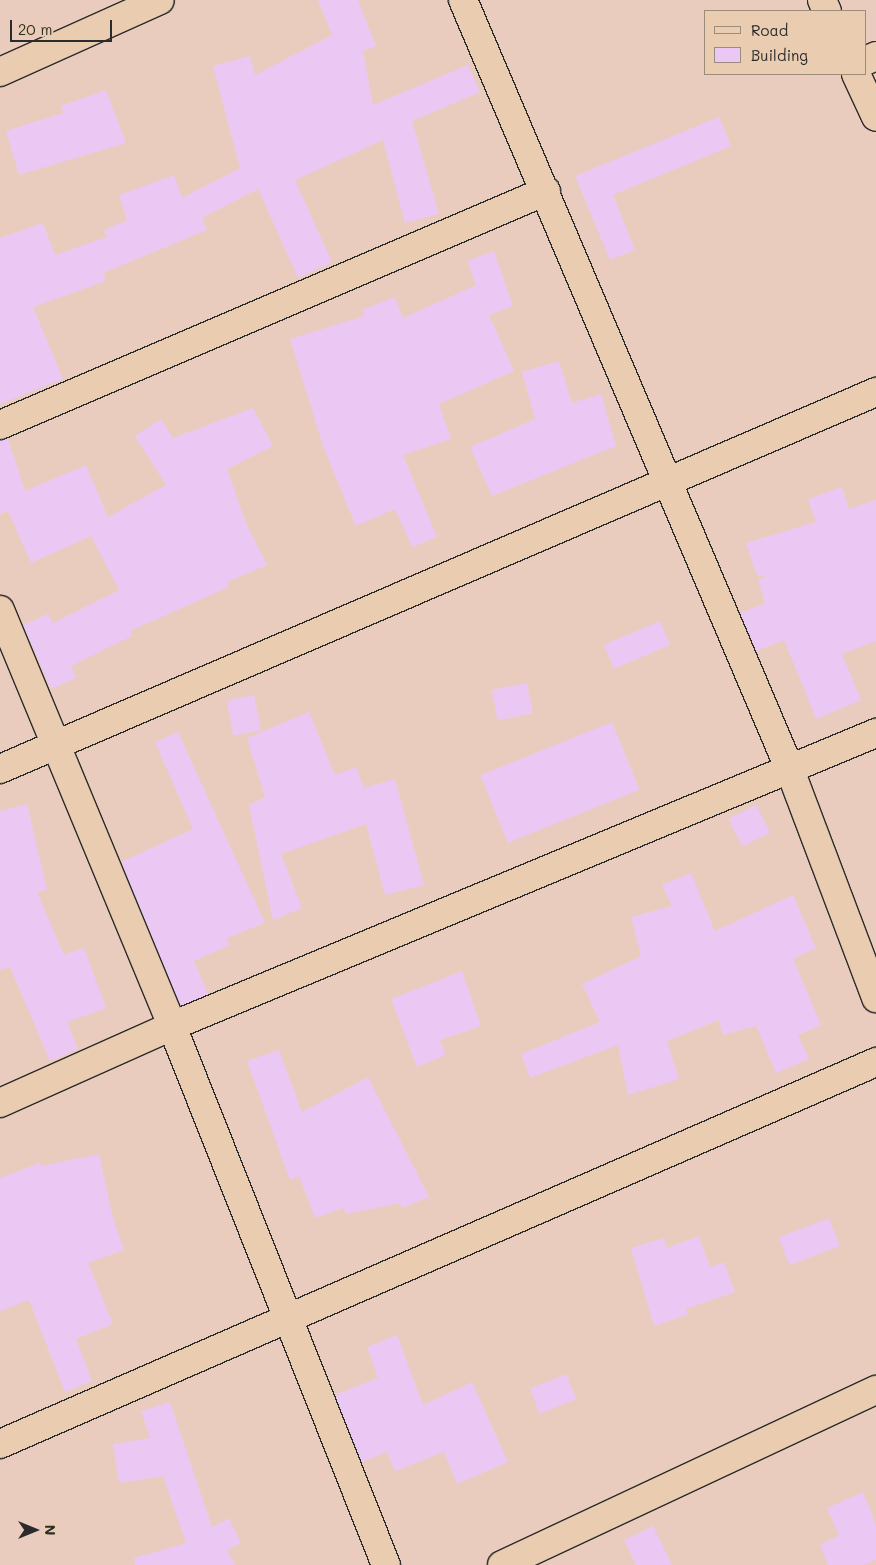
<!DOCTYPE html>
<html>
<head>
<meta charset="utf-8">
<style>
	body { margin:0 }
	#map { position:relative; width:876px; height:1565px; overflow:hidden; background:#eaccbe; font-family:Mali,sans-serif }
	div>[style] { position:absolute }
	.building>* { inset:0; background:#ebc7f3; transform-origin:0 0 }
	.roads { filter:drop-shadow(1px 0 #2b2b2b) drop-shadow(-1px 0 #2b2b2b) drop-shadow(0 1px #2b2b2b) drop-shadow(0 -1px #2b2b2b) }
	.street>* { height:28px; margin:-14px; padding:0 14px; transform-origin:14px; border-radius:14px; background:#eacdb1 }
	.secondary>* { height:28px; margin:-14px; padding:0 14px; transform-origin:14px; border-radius:14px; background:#eacdb1 }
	span { translate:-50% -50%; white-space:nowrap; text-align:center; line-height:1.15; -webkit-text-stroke:4px #eacdb1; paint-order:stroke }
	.legend { position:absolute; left:704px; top:10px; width:162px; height:65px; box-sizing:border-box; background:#eacdb1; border:1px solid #9e8c7b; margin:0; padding:6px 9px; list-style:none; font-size:15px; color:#2b2b2b }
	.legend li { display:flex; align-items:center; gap:10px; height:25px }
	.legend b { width:25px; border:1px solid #9e8c7b }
	.north { position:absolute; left:10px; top:1505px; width:50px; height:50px; -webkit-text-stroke:4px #eacdb1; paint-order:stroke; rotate:90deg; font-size:14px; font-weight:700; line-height:20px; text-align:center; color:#2b2b2b }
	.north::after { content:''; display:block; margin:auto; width:18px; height:22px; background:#2b2b2b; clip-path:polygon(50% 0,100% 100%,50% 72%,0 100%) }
	.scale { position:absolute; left:10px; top:20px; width:102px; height:22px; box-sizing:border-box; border:2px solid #2b2b2b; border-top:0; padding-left:6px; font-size:15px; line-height:18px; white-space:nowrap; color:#2b2b2b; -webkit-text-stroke:4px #eacdb1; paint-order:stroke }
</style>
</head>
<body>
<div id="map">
	<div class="building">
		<i style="clip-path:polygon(318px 0,358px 0,376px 46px,363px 51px,373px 105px,468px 65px,480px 92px,412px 121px,439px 214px,405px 223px,383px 140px,295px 180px,332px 262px,298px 278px,258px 189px,202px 218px,207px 230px,103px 273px,106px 281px,33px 307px,63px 379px,0 404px,0 238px,43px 223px,55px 255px,107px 237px,104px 230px,127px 220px,119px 195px,174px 175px,182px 198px,240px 168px,213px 66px,250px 56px,255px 75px,332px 35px)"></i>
		<i style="clip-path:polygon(106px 90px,126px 143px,19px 175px,6px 131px,63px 113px,61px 106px)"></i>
		<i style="clip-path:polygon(719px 117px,731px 146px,613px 195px,635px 250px,610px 260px,575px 176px)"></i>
		<i style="clip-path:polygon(494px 251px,513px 306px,489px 315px,514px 371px,439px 404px,451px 439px,403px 455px,437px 537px,412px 547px,395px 509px,356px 526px,324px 449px,290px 339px,364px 316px,362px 310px,395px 297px,403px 318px,476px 285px,467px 261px)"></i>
		<i style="clip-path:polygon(559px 361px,572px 403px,601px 394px,616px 446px,492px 496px,470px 447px,535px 419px,522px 372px)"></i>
		<i style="clip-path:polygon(253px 408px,273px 446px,227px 469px,246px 523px,267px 565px,227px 582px,229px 587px,130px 631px,132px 636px,71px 666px,76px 678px,51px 689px,23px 625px,48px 614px,53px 623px,119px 590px,91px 536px,31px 563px,8px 511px,0 514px,0 440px,8px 439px,25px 491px,86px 465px,108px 517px,166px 485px,135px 436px,161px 419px,173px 438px)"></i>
		<i style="clip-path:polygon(842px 487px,849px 509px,876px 500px,876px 641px,842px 654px,861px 700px,816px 719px,784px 640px,756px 651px,740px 613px,765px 603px,758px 580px,767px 576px,757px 576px,746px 543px,816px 522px,808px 499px)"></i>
		<i style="left:660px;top:621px;width:26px;height:61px;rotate:67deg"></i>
		<i style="left:527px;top:683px;width:31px;height:36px;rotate:79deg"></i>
		<i style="left:254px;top:695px;width:36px;height:28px;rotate:79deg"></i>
		<i style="clip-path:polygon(309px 712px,335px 775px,356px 767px,364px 788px,395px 779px,424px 885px,385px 895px,366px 824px,281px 854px,302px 908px,273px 920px,249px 805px,265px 797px,247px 738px)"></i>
		<i style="left:612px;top:722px;width:73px;height:142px;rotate:68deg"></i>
		<i style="clip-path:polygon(178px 732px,265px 923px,227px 938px,230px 945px,194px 961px,208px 994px,180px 1006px,121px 862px,193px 829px,155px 742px)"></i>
		<i style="clip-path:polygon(27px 804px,47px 890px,37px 892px,64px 955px,84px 948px,106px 1008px,67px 1022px,78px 1049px,50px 1061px,10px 967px,0 970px,0 811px)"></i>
		<i style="left:756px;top:805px;width:31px;height:31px;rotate:63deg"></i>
		<i style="clip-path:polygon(691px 873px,715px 931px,793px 895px,816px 948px,793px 959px,821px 1025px,798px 1035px,809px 1059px,776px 1073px,756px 1026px,723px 1035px,719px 1020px,667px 1041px,679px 1079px,628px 1095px,618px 1045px,530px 1078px,521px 1054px,600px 1022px,582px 984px,641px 956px,631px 917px,672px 906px,662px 885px)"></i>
		<i style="clip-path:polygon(462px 971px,481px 1026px,440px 1040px,446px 1055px,417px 1067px,391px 999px)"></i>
		<i style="clip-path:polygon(279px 1050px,302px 1112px,368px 1077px,429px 1197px,402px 1208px,400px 1203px,346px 1214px,344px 1208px,315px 1218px,299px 1176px,290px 1180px,247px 1061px)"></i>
		<i style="clip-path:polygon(99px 1154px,113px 1218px,124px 1250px,88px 1263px,113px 1324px,76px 1339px,92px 1381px,65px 1392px,29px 1300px,0 1311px,0 1178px,39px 1163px,41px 1166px)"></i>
		<i style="left:829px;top:1218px;width:30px;height:54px;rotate:69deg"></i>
		<i style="clip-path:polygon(699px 1236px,710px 1267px,724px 1262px,735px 1292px,686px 1309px,687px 1315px,654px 1326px,631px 1248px,664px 1238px,667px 1248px)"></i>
		<i style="clip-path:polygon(397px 1335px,423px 1405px,472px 1382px,508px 1462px,457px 1484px,444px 1452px,395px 1471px,387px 1452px,362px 1462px,335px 1395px,378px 1378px,367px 1347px)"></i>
		<i style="left:566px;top:1374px;width:27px;height:39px;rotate:68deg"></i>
		<i style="clip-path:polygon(170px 1402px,212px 1527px,229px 1518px,241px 1543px,227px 1550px,235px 1565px,135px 1565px,134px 1558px,186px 1543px,163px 1476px,119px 1483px,113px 1444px,150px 1438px,141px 1411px)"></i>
		<i style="clip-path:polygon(863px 1492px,876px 1525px,876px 1560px,864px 1565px,828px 1565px,820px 1544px,839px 1536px,827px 1508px)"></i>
		<i style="clip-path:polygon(653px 1526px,672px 1565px,636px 1565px,624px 1540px)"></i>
	</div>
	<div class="roads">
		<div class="street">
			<i style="left:463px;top:0;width:837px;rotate:66.99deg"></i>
			<i style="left:790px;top:770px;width:244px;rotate:69.3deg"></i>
			<i style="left:822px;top:0;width:12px;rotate:66deg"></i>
			<i style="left:865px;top:61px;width:12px;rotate:-24deg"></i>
			<i style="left:856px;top:74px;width:47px;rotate:65.1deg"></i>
			<i style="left:0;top:425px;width:594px;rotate:-23.2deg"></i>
			<i style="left:0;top:610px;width:450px;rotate:67.5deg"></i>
			<i style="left:172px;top:1026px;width:580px;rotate:68.35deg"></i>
			<i style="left:0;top:769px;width:954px;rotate:-23.29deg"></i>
			<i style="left:0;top:1103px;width:188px;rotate:-24.1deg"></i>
			<i style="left:172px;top:1026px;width:763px;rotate:-22.6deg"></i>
			<i style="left:0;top:1444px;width:956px;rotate:-23.56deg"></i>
			<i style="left:502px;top:1565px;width:413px;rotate:-25.1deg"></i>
		</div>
		<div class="secondary">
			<i style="left:0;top:72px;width:175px;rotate:-24.2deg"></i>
		</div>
	</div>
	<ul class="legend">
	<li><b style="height:6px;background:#eacdb1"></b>Road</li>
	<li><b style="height:14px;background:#ebc7f3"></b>Building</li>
	</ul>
	<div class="north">N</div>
	<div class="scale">20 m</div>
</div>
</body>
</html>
